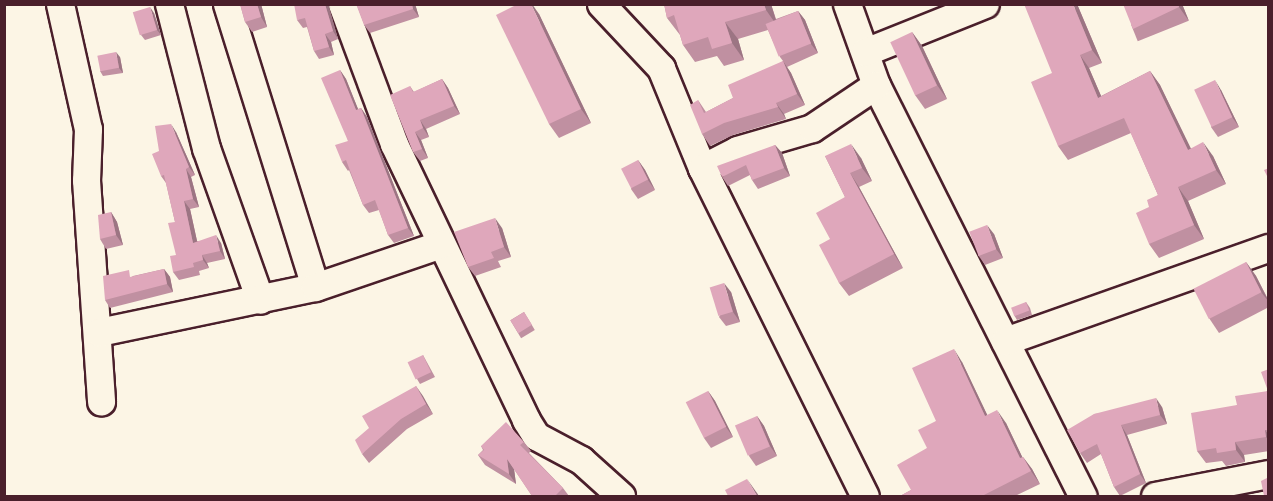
<!DOCTYPE html>
<html>
<head>
<meta charset="utf-8">
<style>
	body { margin:0 }
	#map { position:relative; width:1273px; height:501px; overflow:hidden; background:#fcf5e5; font-family:"Indie Flower",sans-serif }
	div>[style] { position:absolute }
	.roads { filter:drop-shadow(2px 0 #4a1f2b) drop-shadow(-2px 0 #4a1f2b) drop-shadow(0 2px #4a1f2b) drop-shadow(0 -2px #4a1f2b) }
	.minor>* { height:27px; margin:-13.5px; padding:0 13.5px; transform-origin:13.5px; border-radius:13.5px; background:#fcf5e5 }
	.wall>* { inset:0; background:#c090a1; transform-origin:0 0 }
	.shaded-wall>* { inset:0; background:#9c7583 }
	.building>* { inset:0; background:#dfa7bb; transform-origin:0 0 }
	span { translate:-50% -50%; white-space:nowrap; text-align:center; line-height:1.15; -webkit-text-stroke:6px #fcf5e5; paint-order:stroke }
	.frame { position:absolute; inset:0; border:6px solid #4a1f2b; pointer-events:none }
</style>
</head>
<body>
<div id="map">
	<div class="roads">
		<div class="minor">
			<i style="left:60px;top:4px;width:128px;rotate:77.4deg"></i>
			<i style="left:88px;top:129px;width:51px;rotate:92.2deg"></i>
			<i style="left:86px;top:180px;width:222px;rotate:86.1deg"></i>
			<i style="left:169px;top:4px;width:149px;rotate:75.6deg"></i>
			<i style="left:206px;top:148px;width:161px;rotate:70.4deg"></i>
			<i style="left:227px;top:4px;width:296px;rotate:72.7deg"></i>
			<i style="left:342px;top:4px;width:149px;rotate:69.6deg"></i>
			<i style="left:394px;top:144px;width:306px;rotate:64.4deg"></i>
			<i style="left:526px;top:420px;width:19px;rotate:58deg"></i>
			<i style="left:536px;top:436px;width:51px;rotate:28.1deg"></i>
			<i style="left:581px;top:460px;width:54px;rotate:42deg"></i>
			<i style="left:601px;top:4px;width:88px;rotate:46.8deg"></i>
			<i style="left:661px;top:68px;width:108px;rotate:67.7deg"></i>
			<i style="left:702px;top:168px;width:366px;rotate:63.6deg"></i>
			<i style="left:847px;top:4px;width:86px;rotate:70.3deg"></i>
			<i style="left:876px;top:85px;width:460px;rotate:63.3deg"></i>
			<i style="left:865px;top:52px;width:129px;rotate:-21.8deg"></i>
			<i style="left:702px;top:168px;width:39px;rotate:-27deg"></i>
			<i style="left:737px;top:150px;width:78px;rotate:-16.3deg"></i>
			<i style="left:812px;top:128px;width:77px;rotate:-33.9deg"></i>
			<i style="left:99px;top:332px;width:221px;rotate:-11.8deg"></i>
			<i style="left:315px;top:287px;width:133px;rotate:-18.8deg"></i>
			<i style="left:1005px;top:341px;width:279px;rotate:-19.5deg"></i>
			<i style="left:1155px;top:496px;width:115px;rotate:-11deg"></i>
		</div>
	</div>
	<div class="wall">
		<i style="clip-path:polygon(240px 4px,261px 4px,267px 27px,252px 32px,245px 22px)"></i>
		<i style="clip-path:polygon(328px 4px,338px 39px,331px 42px,334px 55px,319px 59px,314px 51px,307px 27px,303px 28px,297px 20px)"></i>
		<i style="clip-path:polygon(375px 4px,415px 4px,419px 17px,370px 33px,364px 25px)"></i>
		<i style="clip-path:polygon(664px 4px,771px 4px,776px 19px,798px 11px,805px 20px,818px 53px,787px 67px,791px 73px,805px 105px,784px 114px,786px 119px,733px 135px,710px 146px,702px 134px,698px 100px,706px 112px,733px 98px,783px 61px,780px 57px,768px 30px,738px 39px,744px 60px,724px 66px,717px 56px,695px 62px,683px 45px,680px 35px,667px 18px)"></i>
		<i style="clip-path:polygon(1077px 4px,1102px 63px,1089px 68px,1101px 96px,1150px 71px,1160px 85px,1190px 148px,1213px 156px,1226px 184px,1188px 201px,1204px 239px,1159px 258px,1149px 244px,1149px 207px,1158px 195px,1131px 133px,1068px 160px,1058px 146px,1052px 73px)"></i>
		<i style="left:1182px;top:4px;width:18px;height:55px;rotate:68deg"></i>
		<i style="clip-path:polygon(154px 13px,161px 35px,145px 40px,141px 35px)"></i>
		<i style="clip-path:polygon(539px 14px,591px 123px,559px 138px,549px 124px)"></i>
		<i style="clip-path:polygon(912px 32px,922px 46px,947px 99px,925px 109px,915px 95px)"></i>
		<i style="clip-path:polygon(120px 57px,123px 73px,103px 76px,100px 71px)"></i>
		<i style="clip-path:polygon(340px 70px,346px 79px,358px 109px,361px 108px,367px 117px,414px 236px,394px 243px,388px 235px,379px 210px,369px 213px,363px 205px,349px 170px,348px 171px,342px 162px,348px 141px)"></i>
		<i style="clip-path:polygon(442px 79px,448px 88px,460px 114px,426px 129px,429px 137px,421px 140px,428px 158px,420px 161px,413px 152px,410px 86px,414px 92px)"></i>
		<i style="clip-path:polygon(1221px 90px,1239px 127px,1218px 137px,1211px 127px)"></i>
		<i style="clip-path:polygon(176px 132px,195px 175px,191px 177px,199px 207px,190px 209px,197px 241px,221px 243px,225px 259px,207px 263px,209px 268px,199px 271px,200px 275px,179px 280px,173px 272px,176px 255px,175px 222px,166px 183px,161px 176px)"></i>
		<i style="clip-path:polygon(775px 145px,782px 153px,790px 176px,758px 189px,752px 180px,750px 175px,728px 186px,722px 177px)"></i>
		<i style="clip-path:polygon(825px 156px,861px 158px,872px 181px,859px 187px,903px 268px,849px 296px,839px 283px,830px 239px,845px 197px)"></i>
		<i style="clip-path:polygon(638px 160px,645px 170px,655px 190px,638px 199px,631px 189px)"></i>
		<i style="clip-path:polygon(111px 212px,117px 222px,123px 245px,106px 249px,100px 239px)"></i>
		<i style="clip-path:polygon(502px 228px,511px 257px,498px 261px,501px 267px,475px 276px,468px 267px)"></i>
		<i style="clip-path:polygon(994px 234px,1003px 258px,985px 265px,978px 255px)"></i>
		<i style="clip-path:polygon(1246px 262px,1256px 276px,1269px 301px,1269px 307px,1219px 333px,1209px 318px)"></i>
		<i style="clip-path:polygon(164px 269px,170px 277px,173px 292px,110px 308px,105px 300px,133px 276px)"></i>
		<i style="clip-path:polygon(731px 292px,740px 322px,726px 326px,719px 317px)"></i>
		<i style="clip-path:polygon(1026px 302px,1030px 308px,1032px 315px,1017px 320px,1014px 315px)"></i>
		<i style="left:524px;top:312px;width:21px;height:16px;rotate:59deg"></i>
		<i style="clip-path:polygon(423px 355px,435px 377px,420px 384px,417px 379px)"></i>
		<i style="clip-path:polygon(962px 362px,987px 415px,1006px 423px,1022px 457px,1023px 457px,1032px 469px,1040px 484px,1015px 496px,900px 496px,911px 490px,927px 448px,936px 421px)"></i>
		<i style="clip-path:polygon(1269px 369px,1269px 451px,1244px 455px,1245px 462px,1226px 466px,1222px 461px,1206px 463px,1197px 451px,1237px 405px,1268px 391px)"></i>
		<i style="clip-path:polygon(416px 386px,433px 414px,407px 429px,369px 463px,362px 454px)"></i>
		<i style="clip-path:polygon(708px 391px,715px 401px,733px 437px,711px 448px,704px 438px)"></i>
		<i style="clip-path:polygon(1162px 407px,1167px 424px,1127px 435px,1146px 483px,1120px 496px,1114px 487px,1101px 454px,1087px 463px,1080px 453px,1094px 414px)"></i>
		<i style="clip-path:polygon(757px 416px,764px 426px,777px 456px,756px 466px,749px 456px)"></i>
		<i style="clip-path:polygon(524px 442px,531px 451px,529px 453px,563px 488px,569px 496px,532px 496px,514px 469px,516px 484px,485px 465px,478px 455px,483px 450px,481px 446px)"></i>
	</div>
	<div class="shaded-wall">
		<i style="clip-path:polygon(257px 4px,261px 4px,267px 27px,261px 17px)"></i>
		<i style="clip-path:polygon(325px 4px,328px 4px,338px 39px,333px 31px)"></i>
		<i style="clip-path:polygon(412px 4px,415px 4px,419px 17px,413px 9px)"></i>
		<i style="clip-path:polygon(531px 4px,532px 4px,539px 14px,591px 123px,581px 109px)"></i>
		<i style="clip-path:polygon(764px 4px,771px 4px,778px 27px,766px 10px)"></i>
		<i style="clip-path:polygon(1073px 4px,1077px 4px,1102px 63px,1092px 50px)"></i>
		<i style="clip-path:polygon(1178px 4px,1182px 4px,1189px 21px,1179px 7px)"></i>
		<i style="clip-path:polygon(150px 7px,154px 13px,161px 35px,157px 30px)"></i>
		<i style="clip-path:polygon(798px 11px,805px 20px,818px 53px,811px 44px)"></i>
		<i style="clip-path:polygon(725px 22px,738px 39px,744px 60px,732px 43px)"></i>
		<i style="clip-path:polygon(912px 32px,922px 46px,947px 99px,937px 85px)"></i>
		<i style="clip-path:polygon(325px 34px,331px 42px,334px 55px,329px 47px)"></i>
		<i style="clip-path:polygon(116px 52px,120px 57px,123px 73px,119px 68px)"></i>
		<i style="clip-path:polygon(1080px 55px,1089px 68px,1108px 112px,1098px 98px)"></i>
		<i style="clip-path:polygon(783px 61px,791px 73px,805px 105px,797px 94px)"></i>
		<i style="clip-path:polygon(340px 70px,346px 79px,362px 119px,356px 110px)"></i>
		<i style="clip-path:polygon(1150px 71px,1160px 85px,1198px 163px,1188px 150px)"></i>
		<i style="clip-path:polygon(442px 79px,448px 88px,460px 114px,454px 106px)"></i>
		<i style="clip-path:polygon(1215px 80px,1221px 90px,1239px 127px,1232px 117px)"></i>
		<i style="clip-path:polygon(776px 103px,784px 114px,786px 119px,778px 107px)"></i>
		<i style="clip-path:polygon(361px 108px,367px 117px,414px 236px,408px 228px)"></i>
		<i style="clip-path:polygon(420px 120px,426px 129px,429px 137px,423px 128px)"></i>
		<i style="clip-path:polygon(171px 124px,176px 132px,195px 175px,189px 167px)"></i>
		<i style="clip-path:polygon(415px 132px,421px 140px,428px 158px,422px 149px)"></i>
		<i style="clip-path:polygon(1203px 142px,1213px 156px,1226px 184px,1216px 170px)"></i>
		<i style="clip-path:polygon(851px 144px,861px 158px,872px 181px,862px 168px)"></i>
		<i style="clip-path:polygon(775px 145px,782px 153px,790px 176px,784px 168px)"></i>
		<i style="clip-path:polygon(638px 160px,645px 170px,655px 190px,648px 180px)"></i>
		<i style="clip-path:polygon(186px 169px,191px 177px,199px 207px,193px 199px)"></i>
		<i style="clip-path:polygon(850px 173px,859px 187px,903px 268px,894px 254px)"></i>
		<i style="clip-path:polygon(1178px 187px,1188px 201px,1204px 239px,1194px 225px)"></i>
		<i style="clip-path:polygon(184px 201px,190px 209px,199px 250px,193px 243px)"></i>
		<i style="clip-path:polygon(111px 212px,117px 222px,123px 245px,116px 235px)"></i>
		<i style="clip-path:polygon(495px 218px,502px 228px,511px 257px,504px 247px)"></i>
		<i style="clip-path:polygon(987px 225px,994px 234px,1003px 258px,996px 249px)"></i>
		<i style="clip-path:polygon(216px 235px,221px 243px,225px 259px,220px 251px)"></i>
		<i style="clip-path:polygon(202px 255px,207px 263px,209px 268px,203px 260px)"></i>
		<i style="clip-path:polygon(1246px 262px,1256px 276px,1269px 302px,1261px 292px)"></i>
		<i style="clip-path:polygon(164px 269px,170px 277px,173px 292px,167px 284px)"></i>
		<i style="clip-path:polygon(724px 283px,731px 292px,740px 322px,733px 312px)"></i>
		<i style="clip-path:polygon(954px 349px,962px 362px,994px 429px,985px 416px)"></i>
		<i style="clip-path:polygon(416px 386px,423px 396px,433px 414px,426px 404px)"></i>
		<i style="clip-path:polygon(708px 391px,715px 401px,733px 437px,726px 427px)"></i>
		<i style="clip-path:polygon(1156px 398px,1162px 407px,1167px 424px,1160px 415px)"></i>
		<i style="clip-path:polygon(997px 410px,1006px 423px,1029px 471px,1020px 458px)"></i>
		<i style="clip-path:polygon(757px 416px,764px 426px,777px 456px,770px 446px)"></i>
		<i style="clip-path:polygon(1121px 425px,1127px 435px,1146px 483px,1140px 474px)"></i>
		<i style="clip-path:polygon(1265px 430px,1269px 435px,1269px 441px,1266px 437px)"></i>
		<i style="clip-path:polygon(1235px 442px,1244px 455px,1245px 462px,1236px 450px)"></i>
		<i style="clip-path:polygon(1023px 457px,1032px 469px,1040px 484px,1031px 471px)"></i>
		<i style="clip-path:polygon(507px 459px,514px 469px,516px 484px,509px 474px)"></i>
		<i style="clip-path:polygon(747px 479px,757px 493px,759px 496px,757px 496px)"></i>
	</div>
	<div class="building">
		<i style="clip-path:polygon(240px 4px,257px 4px,261px 17px,245px 22px)"></i>
		<i style="clip-path:polygon(294px 4px,325px 4px,333px 31px,325px 34px,329px 47px,314px 51px,305px 18px,297px 20px)"></i>
		<i style="clip-path:polygon(356px 4px,372px 4px,372px 6px,375px 4px,412px 4px,413px 9px,364px 25px)"></i>
		<i style="clip-path:polygon(518px 4px,531px 4px,581px 109px,549px 124px,496px 15px)"></i>
		<i style="clip-path:polygon(664px 4px,764px 4px,766px 10px,725px 22px,732px 43px,712px 49px,708px 37px,683px 45px,674px 15px,667px 18px)"></i>
		<i style="clip-path:polygon(1024px 4px,1073px 4px,1092px 50px,1080px 55px,1098px 98px,1150px 71px,1188px 150px,1203px 142px,1216px 170px,1178px 187px,1194px 225px,1149px 244px,1136px 213px,1149px 207px,1147px 200px,1158px 195px,1124px 118px,1058px 146px,1031px 82px,1052px 73px)"></i>
		<i style="clip-path:polygon(1123px 4px,1178px 4px,1179px 7px,1133px 29px)"></i>
		<i style="left:150px;top:7px;width:24px;height:18px;rotate:73deg"></i>
		<i style="left:798px;top:11px;width:35px;height:35px;rotate:68deg"></i>
		<i style="left:912px;top:32px;width:59px;height:24px;rotate:65deg"></i>
		<i style="left:116px;top:52px;width:16px;height:19px;rotate:79deg"></i>
		<i style="clip-path:polygon(783px 61px,797px 94px,776px 103px,778px 107px,724px 123px,702px 134px,690px 105px,698px 100px,704px 113px,733px 98px,728px 85px)"></i>
		<i style="clip-path:polygon(340px 70px,356px 110px,361px 108px,408px 228px,388px 235px,375px 200px,363px 205px,346px 160px,342px 162px,335px 145px,348px 141px,321px 78px)"></i>
		<i style="clip-path:polygon(442px 79px,454px 106px,420px 120px,423px 128px,415px 132px,422px 149px,413px 152px,390px 95px,410px 86px,413px 92px)"></i>
		<i style="left:1215px;top:80px;width:41px;height:23px;rotate:65deg"></i>
		<i style="clip-path:polygon(171px 124px,189px 167px,186px 169px,193px 199px,184px 201px,193px 243px,216px 235px,220px 251px,202px 255px,203px 260px,193px 263px,194px 267px,173px 272px,170px 256px,176px 255px,168px 223px,175px 222px,164px 175px,161px 176px,152px 154px,159px 151px,155px 126px)"></i>
		<i style="clip-path:polygon(851px 144px,862px 168px,850px 173px,894px 254px,839px 283px,819px 245px,830px 239px,816px 213px,845px 197px,825px 156px)"></i>
		<i style="clip-path:polygon(775px 145px,784px 168px,752px 180px,746px 165px,722px 177px,717px 166px)"></i>
		<i style="left:638px;top:160px;width:22px;height:19px;rotate:63deg"></i>
		<i style="clip-path:polygon(1269px 168px,1269px 180px,1264px 170px)"></i>
		<i style="clip-path:polygon(111px 212px,116px 235px,100px 239px,98px 215px)"></i>
		<i style="clip-path:polygon(495px 218px,504px 247px,491px 252px,494px 258px,468px 267px,454px 232px)"></i>
		<i style="left:987px;top:225px;width:26px;height:19px;rotate:69deg"></i>
		<i style="left:1246px;top:262px;width:34px;height:59px;rotate:63deg"></i>
		<i style="clip-path:polygon(164px 269px,167px 284px,105px 300px,103px 276px,129px 270px,130px 277px)"></i>
		<i style="left:724px;top:283px;width:30px;height:15px;rotate:73deg"></i>
		<i style="left:1026px;top:302px;width:9px;height:16px;rotate:69deg"></i>
		<i style="left:524px;top:312px;width:15px;height:16px;rotate:58deg"></i>
		<i style="clip-path:polygon(954px 349px,985px 416px,997px 410px,1020px 458px,1023px 457px,1031px 471px,982px 496px,900px 496px,911px 490px,897px 465px,927px 448px,918px 430px,936px 421px,912px 368px)"></i>
		<i style="left:423px;top:355px;width:19px;height:17px;rotate:65deg"></i>
		<i style="clip-path:polygon(1269px 369px,1269px 430px,1265px 430px,1266px 437px,1235px 442px,1236px 450px,1217px 453px,1216px 448px,1197px 451px,1191px 413px,1237px 405px,1235px 396px,1268px 391px,1261px 372px)"></i>
		<i style="clip-path:polygon(416px 386px,426px 404px,401px 419px,362px 454px,355px 440px,369px 428px,362px 416px)"></i>
		<i style="left:708px;top:391px;width:40px;height:25px;rotate:63deg"></i>
		<i style="clip-path:polygon(1156px 398px,1160px 415px,1121px 425px,1140px 474px,1114px 487px,1097px 444px,1080px 453px,1067px 430px,1094px 414px)"></i>
		<i style="left:757px;top:416px;width:33px;height:24px;rotate:67deg"></i>
		<i style="clip-path:polygon(506px 422px,524px 442px,520px 445px,563px 488px,555px 496px,532px 496px,507px 459px,509px 474px,478px 455px,484px 450px,481px 446px)"></i>
		<i style="clip-path:polygon(1269px 477px,1269px 496px,1264px 496px,1261px 481px)"></i>
		<i style="clip-path:polygon(747px 479px,757px 496px,728px 496px,725px 490px)"></i>
	</div>
	<div class="frame"></div>
</div>
</body>
</html>
